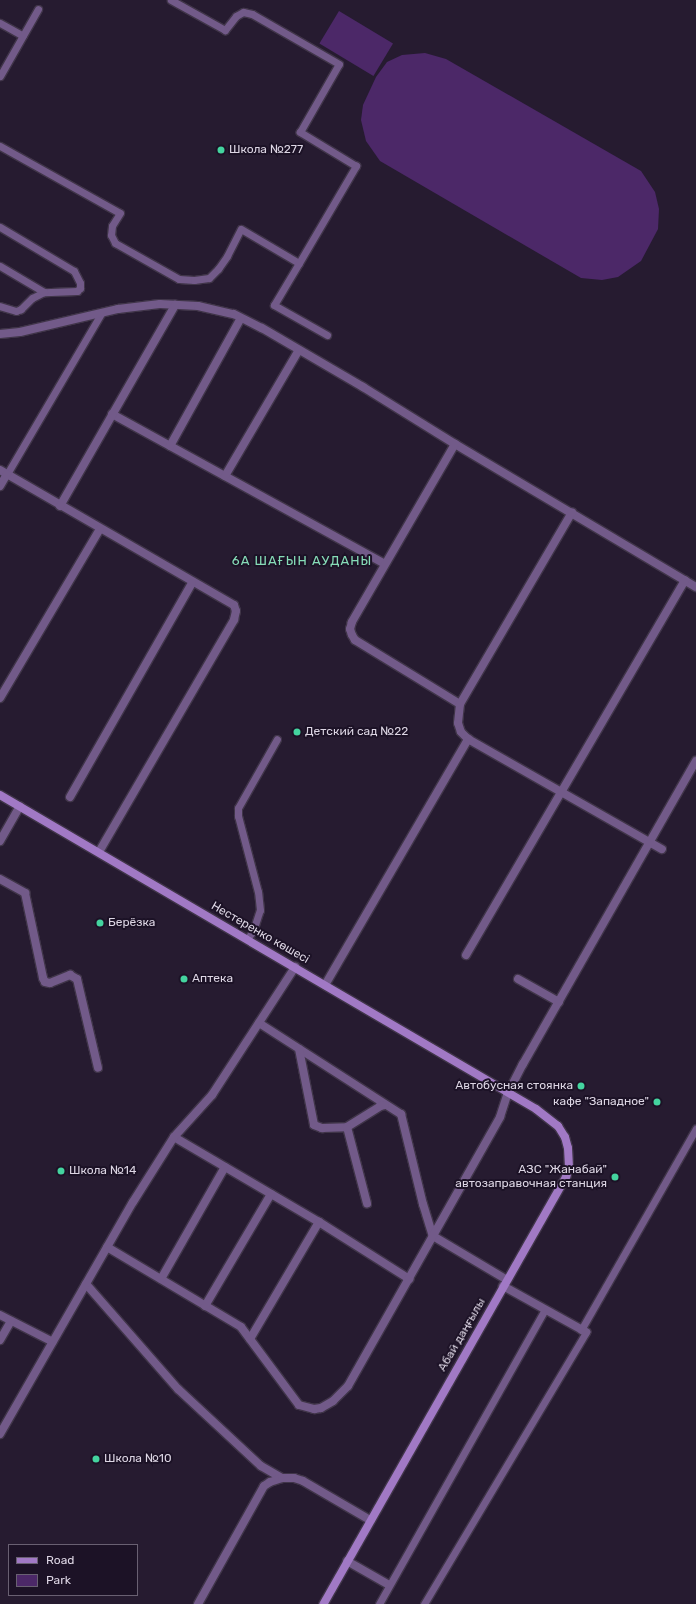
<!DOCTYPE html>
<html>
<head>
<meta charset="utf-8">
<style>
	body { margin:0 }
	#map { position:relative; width:696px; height:1604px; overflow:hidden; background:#261b30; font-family:Rubik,sans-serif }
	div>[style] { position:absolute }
	.green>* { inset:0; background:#4c2868; transform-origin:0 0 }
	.roads { filter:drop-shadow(1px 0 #403549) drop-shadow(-1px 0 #403549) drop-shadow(0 1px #403549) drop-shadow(0 -1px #403549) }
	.lane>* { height:7px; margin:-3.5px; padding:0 3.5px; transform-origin:3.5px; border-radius:3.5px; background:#725a89 }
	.street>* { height:8px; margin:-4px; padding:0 4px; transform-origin:4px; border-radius:4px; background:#725a89 }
	.secondary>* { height:8px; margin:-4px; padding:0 4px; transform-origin:4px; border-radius:4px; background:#a179c5 }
	.dots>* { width:11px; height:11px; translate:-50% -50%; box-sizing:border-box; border:2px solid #1c1226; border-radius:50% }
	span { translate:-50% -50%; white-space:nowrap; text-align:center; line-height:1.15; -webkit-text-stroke:4px #1c1226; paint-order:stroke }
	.poi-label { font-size:12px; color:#ddd6e4 }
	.left { translate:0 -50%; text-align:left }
	.right { translate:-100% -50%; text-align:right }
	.street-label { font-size:12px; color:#ddd6e4 }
	.neighbourhood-label { font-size:13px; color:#86dcb7; letter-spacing:1px }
	.legend { position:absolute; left:8px; top:1544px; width:130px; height:52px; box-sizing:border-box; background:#1c1226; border:1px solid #696072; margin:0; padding:5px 7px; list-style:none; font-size:12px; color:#ddd6e4 }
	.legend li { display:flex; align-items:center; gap:8px; height:20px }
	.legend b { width:20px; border:1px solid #696072 }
</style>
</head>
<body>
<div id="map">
	<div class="green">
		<i style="left:339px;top:11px;width:63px;height:38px;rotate:31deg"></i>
		<i style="clip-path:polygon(425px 53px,446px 59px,641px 171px,655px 192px,659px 209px,658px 229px,641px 261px,618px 277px,602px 280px,581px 278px,380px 161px,366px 141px,361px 120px,363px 105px,376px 77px,387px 62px,402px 55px)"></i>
	</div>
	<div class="roads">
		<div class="lane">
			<i style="left:0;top:23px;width:26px;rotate:29deg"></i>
			<i style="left:0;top:76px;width:77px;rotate:-60.4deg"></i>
			<i style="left:0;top:146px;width:137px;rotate:29.2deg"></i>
			<i style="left:120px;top:213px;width:15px;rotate:122deg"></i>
			<i style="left:112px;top:226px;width:9px;rotate:96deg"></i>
			<i style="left:111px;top:235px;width:9px;rotate:63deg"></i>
			<i style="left:115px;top:243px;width:73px;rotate:29.4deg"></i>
			<i style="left:179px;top:279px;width:15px;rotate:4deg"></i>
			<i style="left:194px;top:280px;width:15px;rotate:-8deg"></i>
			<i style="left:209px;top:278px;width:13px;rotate:-45deg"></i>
			<i style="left:218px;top:269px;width:16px;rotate:-55deg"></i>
			<i style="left:227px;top:256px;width:30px;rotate:-63deg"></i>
			<i style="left:241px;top:229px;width:67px;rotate:30.4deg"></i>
			<i style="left:299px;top:263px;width:113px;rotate:-59.6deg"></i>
			<i style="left:356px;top:166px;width:66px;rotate:-148.7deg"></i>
			<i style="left:300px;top:132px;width:78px;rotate:-60.2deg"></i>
			<i style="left:339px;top:64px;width:100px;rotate:-150.1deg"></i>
			<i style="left:252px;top:14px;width:9px;rotate:-167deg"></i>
			<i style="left:243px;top:12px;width:8px;rotate:150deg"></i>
			<i style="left:236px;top:16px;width:18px;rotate:128deg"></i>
			<i style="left:225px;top:30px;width:62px;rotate:-150.9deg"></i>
			<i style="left:0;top:227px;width:86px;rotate:30.7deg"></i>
			<i style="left:74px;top:271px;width:13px;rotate:63deg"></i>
			<i style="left:80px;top:283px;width:5px;rotate:90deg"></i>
			<i style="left:80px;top:288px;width:4px;rotate:135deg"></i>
			<i style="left:77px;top:291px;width:33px;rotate:178deg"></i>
			<i style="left:44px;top:292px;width:13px;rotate:153deg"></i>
			<i style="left:32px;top:298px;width:16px;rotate:135deg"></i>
			<i style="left:21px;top:309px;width:5px;rotate:158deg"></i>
			<i style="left:16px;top:311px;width:17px;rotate:-163deg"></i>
			<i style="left:299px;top:263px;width:49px;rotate:120.8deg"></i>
			<i style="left:274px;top:305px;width:61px;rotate:29.5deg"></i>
			<i style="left:0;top:266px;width:51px;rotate:30.6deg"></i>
			<i style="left:7px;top:474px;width:186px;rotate:-59.6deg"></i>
			<i style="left:247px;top:939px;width:10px;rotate:-53deg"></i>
			<i style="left:253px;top:931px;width:22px;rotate:-72deg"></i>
			<i style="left:260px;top:910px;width:18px;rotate:-96deg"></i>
			<i style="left:258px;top:892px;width:79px;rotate:-104.7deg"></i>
			<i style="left:238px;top:816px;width:8px;rotate:-90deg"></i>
			<i style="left:238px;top:808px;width:79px;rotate:-60.5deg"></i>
			<i style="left:581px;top:1330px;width:232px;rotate:-60.3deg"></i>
			<i style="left:379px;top:1604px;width:338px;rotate:-60.6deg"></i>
			<i style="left:424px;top:1604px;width:317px;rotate:-59.2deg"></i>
		</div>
		<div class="street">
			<i style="left:0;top:334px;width:20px;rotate:-6deg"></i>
			<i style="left:20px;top:332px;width:101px;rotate:-13.2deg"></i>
			<i style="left:118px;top:309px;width:42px;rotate:-6.8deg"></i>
			<i style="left:160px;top:304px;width:38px;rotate:3deg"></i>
			<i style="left:198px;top:306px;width:37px;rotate:13deg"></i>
			<i style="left:234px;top:314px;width:31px;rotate:27deg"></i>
			<i style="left:262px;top:328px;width:117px;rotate:30.3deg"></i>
			<i style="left:363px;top:387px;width:108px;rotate:31.8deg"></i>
			<i style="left:455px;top:444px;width:280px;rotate:30.7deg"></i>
			<i style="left:112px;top:414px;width:311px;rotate:28.8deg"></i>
			<i style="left:455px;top:444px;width:206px;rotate:120.1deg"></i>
			<i style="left:352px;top:622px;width:7px;rotate:106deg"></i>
			<i style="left:350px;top:629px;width:6px;rotate:72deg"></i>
			<i style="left:352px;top:635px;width:6px;rotate:59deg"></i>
			<i style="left:355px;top:640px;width:123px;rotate:31.4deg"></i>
			<i style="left:460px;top:704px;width:19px;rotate:96deg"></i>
			<i style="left:458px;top:723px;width:9px;rotate:72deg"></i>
			<i style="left:461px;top:732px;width:10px;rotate:45deg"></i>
			<i style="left:468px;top:739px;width:223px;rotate:29.6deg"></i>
			<i style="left:170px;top:446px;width:146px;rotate:-61deg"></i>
			<i style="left:0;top:470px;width:270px;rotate:30deg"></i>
			<i style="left:234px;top:605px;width:6px;rotate:72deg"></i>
			<i style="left:236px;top:611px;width:9px;rotate:103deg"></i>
			<i style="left:234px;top:620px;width:268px;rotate:120.2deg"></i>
			<i style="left:225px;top:476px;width:146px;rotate:-59.6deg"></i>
			<i style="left:0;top:486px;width:14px;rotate:-60deg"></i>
			<i style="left:60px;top:506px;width:232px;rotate:-60.2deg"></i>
			<i style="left:0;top:698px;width:196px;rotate:-59.4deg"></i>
			<i style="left:460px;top:704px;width:222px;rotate:-59.7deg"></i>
			<i style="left:70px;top:797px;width:246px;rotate:-60.3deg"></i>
			<i style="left:0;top:841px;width:40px;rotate:-60.3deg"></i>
			<i style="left:0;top:879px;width:29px;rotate:29deg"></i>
			<i style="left:25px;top:893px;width:87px;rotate:78deg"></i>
			<i style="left:43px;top:978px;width:4px;rotate:63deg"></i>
			<i style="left:45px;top:982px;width:5px;rotate:11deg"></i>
			<i style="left:50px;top:983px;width:22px;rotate:-22deg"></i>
			<i style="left:70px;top:975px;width:8px;rotate:30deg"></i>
			<i style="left:77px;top:979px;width:91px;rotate:76.7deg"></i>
			<i style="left:466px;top:955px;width:434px;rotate:-59.7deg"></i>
			<i style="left:518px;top:979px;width:47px;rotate:29.3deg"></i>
			<i style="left:325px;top:985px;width:285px;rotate:-59.8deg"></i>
			<i style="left:259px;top:1023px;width:169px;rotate:32.7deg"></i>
			<i style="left:401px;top:1114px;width:93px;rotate:76.3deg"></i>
			<i style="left:423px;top:1204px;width:34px;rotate:73deg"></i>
			<i style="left:433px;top:1236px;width:86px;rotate:30.7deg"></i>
			<i style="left:299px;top:1049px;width:77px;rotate:78.8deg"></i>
			<i style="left:314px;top:1125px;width:9px;rotate:21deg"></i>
			<i style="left:322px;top:1128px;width:25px;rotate:-2deg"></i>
			<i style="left:347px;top:1127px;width:39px;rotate:-32deg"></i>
			<i style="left:380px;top:1106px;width:5px;rotate:-11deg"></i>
			<i style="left:347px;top:1127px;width:79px;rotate:75.3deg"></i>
			<i style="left:174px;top:1137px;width:168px;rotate:30.4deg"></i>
			<i style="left:319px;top:1222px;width:107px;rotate:32.3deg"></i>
			<i style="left:107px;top:1247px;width:156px;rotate:30.8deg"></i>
			<i style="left:241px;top:1327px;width:97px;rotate:53.4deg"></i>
			<i style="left:299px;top:1405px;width:16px;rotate:15deg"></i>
			<i style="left:314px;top:1409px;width:7px;rotate:-8deg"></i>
			<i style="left:321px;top:1408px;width:14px;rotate:-30deg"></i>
			<i style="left:333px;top:1401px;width:21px;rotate:-45deg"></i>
			<i style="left:348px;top:1386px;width:309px;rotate:-60.5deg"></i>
			<i style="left:500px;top:1117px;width:25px;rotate:-72deg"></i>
			<i style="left:508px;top:1093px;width:33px;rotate:-63deg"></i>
			<i style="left:523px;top:1064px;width:349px;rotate:-60.3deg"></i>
			<i style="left:161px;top:1279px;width:129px;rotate:-60.3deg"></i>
			<i style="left:86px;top:1284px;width:140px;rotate:48.8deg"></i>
			<i style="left:178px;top:1389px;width:113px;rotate:42.9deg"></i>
			<i style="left:261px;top:1466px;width:24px;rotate:30deg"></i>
			<i style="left:503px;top:1286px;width:95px;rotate:29deg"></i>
			<i style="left:205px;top:1306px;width:130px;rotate:-59.5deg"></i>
			<i style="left:0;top:1315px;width:59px;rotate:27deg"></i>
			<i style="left:250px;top:1339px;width:136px;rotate:-59.5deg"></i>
			<i style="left:0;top:1340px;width:22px;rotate:-60deg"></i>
			<i style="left:0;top:1434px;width:267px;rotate:-60.2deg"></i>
			<i style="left:133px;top:1202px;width:77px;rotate:-57.8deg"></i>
			<i style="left:174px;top:1137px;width:57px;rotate:-47.9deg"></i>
			<i style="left:212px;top:1095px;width:153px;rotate:-57deg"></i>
			<i style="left:347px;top:1561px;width:48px;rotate:29.7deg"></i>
			<i style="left:198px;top:1604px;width:135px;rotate:-60.8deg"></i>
			<i style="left:264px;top:1486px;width:7px;rotate:-34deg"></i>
			<i style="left:270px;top:1482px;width:13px;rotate:-18deg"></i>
			<i style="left:282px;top:1478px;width:12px"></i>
			<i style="left:294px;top:1478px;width:9px;rotate:18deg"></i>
			<i style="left:303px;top:1481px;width:78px;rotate:30.2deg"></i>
		</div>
		<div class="secondary">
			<i style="left:0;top:795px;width:621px;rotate:30.36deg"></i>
			<i style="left:536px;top:1109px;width:28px;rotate:38deg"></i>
			<i style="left:558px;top:1126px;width:13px;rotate:58deg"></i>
			<i style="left:565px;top:1137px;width:11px;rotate:75deg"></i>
			<i style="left:568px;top:1148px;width:20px;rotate:87deg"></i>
			<i style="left:569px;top:1168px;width:9px;rotate:108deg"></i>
			<i style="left:566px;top:1177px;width:491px;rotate:119.6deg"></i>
		</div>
	</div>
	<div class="dots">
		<i style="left:221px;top:150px;background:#44d49f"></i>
		<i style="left:297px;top:732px;background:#44d49f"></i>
		<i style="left:100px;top:923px;background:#44d49f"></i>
		<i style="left:184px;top:979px;background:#44d49f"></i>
		<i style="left:581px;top:1086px;background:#44d49f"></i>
		<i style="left:657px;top:1102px;background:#44d49f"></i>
		<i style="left:61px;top:1171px;background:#44d49f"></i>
		<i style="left:615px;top:1177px;background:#44d49f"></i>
		<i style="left:96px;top:1459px;background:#44d49f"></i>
	</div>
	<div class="poi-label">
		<span class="left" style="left:229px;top:150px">Школа №277</span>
		<span class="left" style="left:305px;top:732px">Детский сад №22</span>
		<span class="left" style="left:108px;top:923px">Берёзка</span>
		<span class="left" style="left:192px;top:979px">Аптека</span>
		<span class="right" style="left:573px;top:1086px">Автобусная стоянка</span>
		<span class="right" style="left:649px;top:1102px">кафе "Западное"</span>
		<span class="right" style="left:607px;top:1177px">АЗС "Жанабай"<br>автозаправочная станция</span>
		<span class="left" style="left:69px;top:1171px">Школа №14</span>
		<span class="left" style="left:104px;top:1459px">Школа №10</span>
	</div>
	<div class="street-label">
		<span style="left:260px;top:933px;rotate:30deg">Нестеренко көшесі</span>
		<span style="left:462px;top:1335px;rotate:-60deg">Абай даңғылы</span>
	</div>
	<div class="neighbourhood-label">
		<span style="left:302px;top:561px">6А ШАҒЫН АУДАНЫ</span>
	</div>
	<ul class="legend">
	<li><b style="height:5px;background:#a179c5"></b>Road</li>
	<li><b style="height:11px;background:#4c2868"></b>Park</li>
	</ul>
</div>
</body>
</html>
